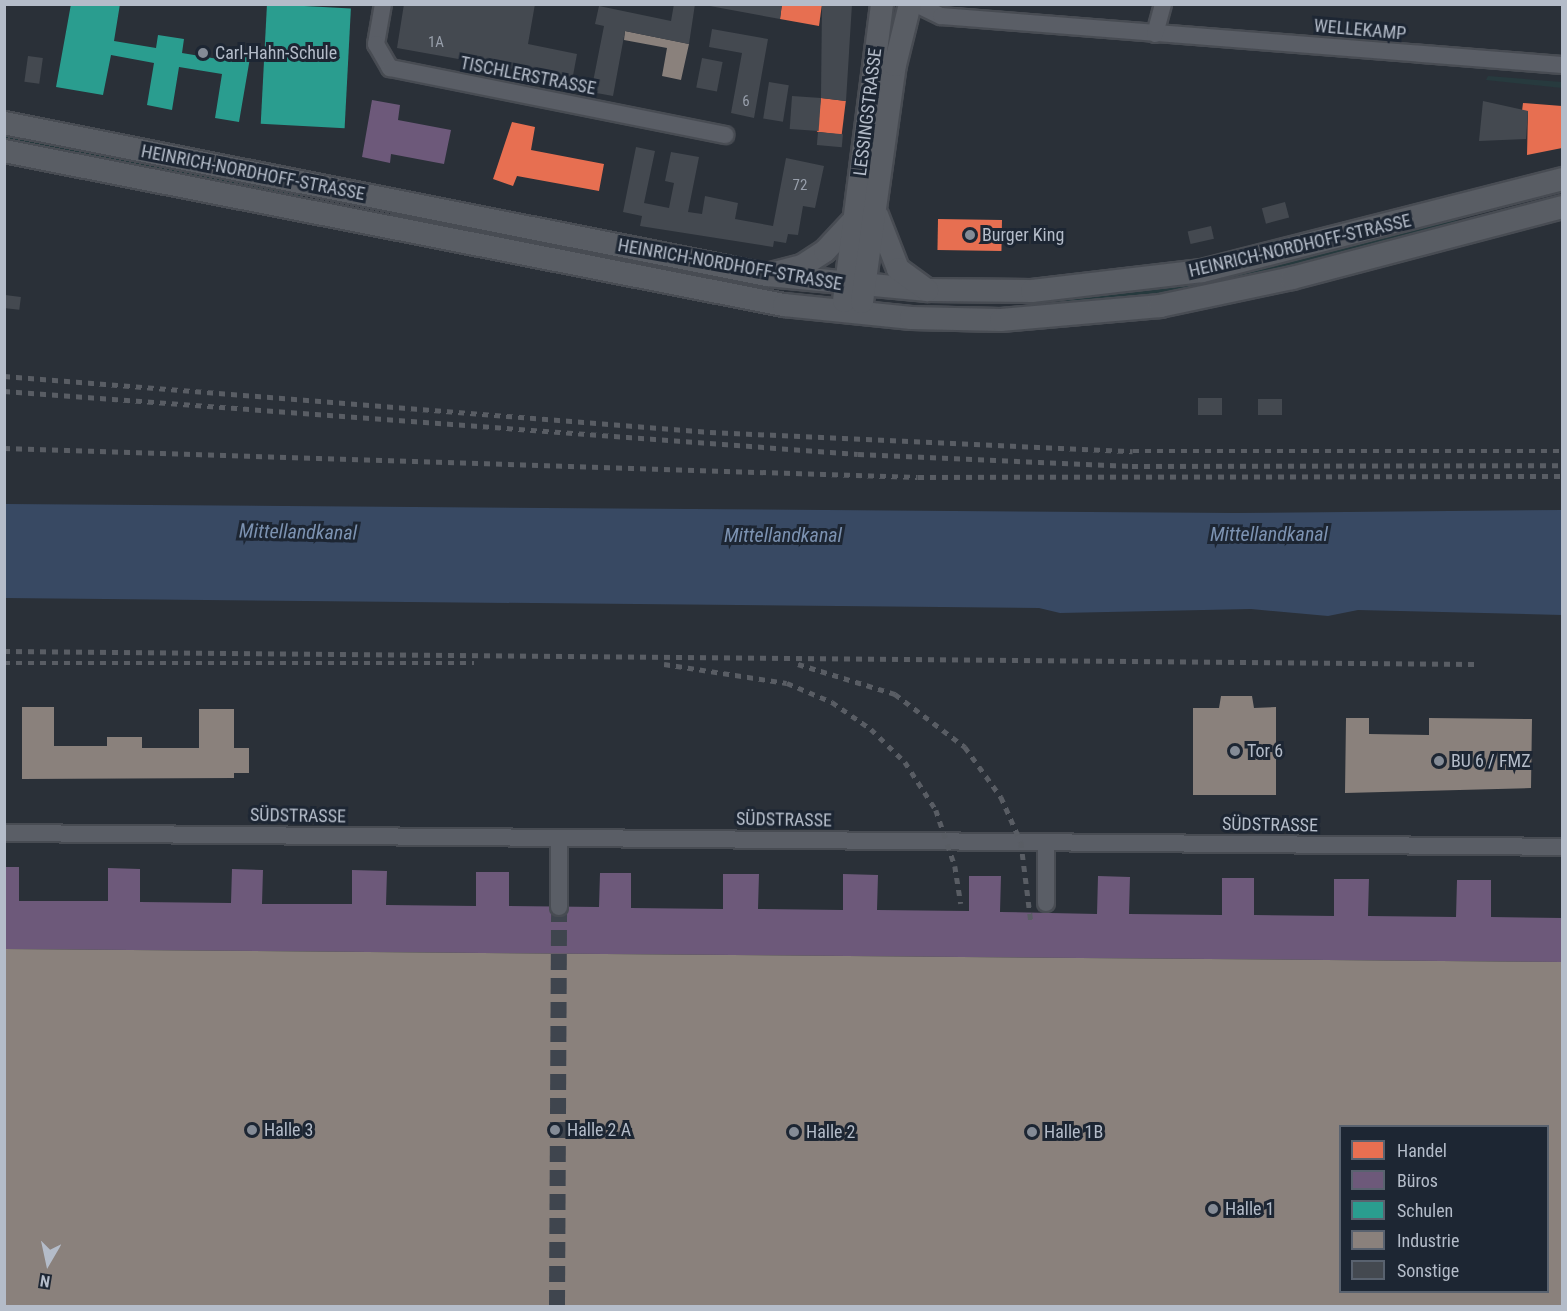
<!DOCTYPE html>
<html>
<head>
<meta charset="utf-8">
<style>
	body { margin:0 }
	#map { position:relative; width:1567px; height:1311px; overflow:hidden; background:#2a3038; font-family:"Roboto Condensed",sans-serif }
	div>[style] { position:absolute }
	.green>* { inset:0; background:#273a3e }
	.water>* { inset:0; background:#384963 }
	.shops>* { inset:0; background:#e76f51; transform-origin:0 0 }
	.offices>* { inset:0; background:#6d597a }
	.schools>* { inset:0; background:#2a9d8f; transform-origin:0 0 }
	.industry>* { inset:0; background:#8a817c }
	.building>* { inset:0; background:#444950; transform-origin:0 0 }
	.street-tunnel>* { height:16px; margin-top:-8px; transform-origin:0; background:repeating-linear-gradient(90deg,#3f454e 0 16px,transparent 0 24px) }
	.roads { filter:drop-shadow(2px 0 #484c53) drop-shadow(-2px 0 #484c53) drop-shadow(0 2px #484c53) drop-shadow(0 -2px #484c53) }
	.street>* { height:16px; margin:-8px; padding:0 8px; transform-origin:8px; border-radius:8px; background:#5a5e66 }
	.secondary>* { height:22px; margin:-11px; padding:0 11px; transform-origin:11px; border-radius:11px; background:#595d64 }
	.rail>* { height:4.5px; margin-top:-2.25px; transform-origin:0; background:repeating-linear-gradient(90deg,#595d64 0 6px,transparent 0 12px) }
	.dots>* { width:16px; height:16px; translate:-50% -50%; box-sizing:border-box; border:3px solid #1d2633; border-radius:50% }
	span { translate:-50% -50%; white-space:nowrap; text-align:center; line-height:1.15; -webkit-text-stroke:6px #1d2633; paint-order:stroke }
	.number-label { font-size:15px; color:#989fab }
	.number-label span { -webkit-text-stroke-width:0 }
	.street-label { font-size:18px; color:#b4bcc9 }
	.poi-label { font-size:18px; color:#b4bcc9 }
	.left { translate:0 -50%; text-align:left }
	.water-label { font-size:20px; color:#7c92b1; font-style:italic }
	.frame { position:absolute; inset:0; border:6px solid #b4bcc9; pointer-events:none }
	.legend { position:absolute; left:1339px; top:1125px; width:210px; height:168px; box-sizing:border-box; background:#1d2633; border:2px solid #59626f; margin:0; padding:8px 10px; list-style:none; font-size:18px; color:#b4bcc9 }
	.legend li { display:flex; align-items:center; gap:12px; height:30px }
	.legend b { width:30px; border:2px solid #59626f }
	.north { position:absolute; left:18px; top:1233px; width:60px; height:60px; -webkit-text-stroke:4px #1d2633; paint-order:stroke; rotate:189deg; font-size:16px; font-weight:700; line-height:24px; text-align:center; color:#b4bcc9 }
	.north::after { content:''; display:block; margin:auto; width:21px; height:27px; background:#b4bcc9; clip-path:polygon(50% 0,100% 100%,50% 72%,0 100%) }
</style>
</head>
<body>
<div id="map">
	<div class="green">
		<i style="clip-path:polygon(1488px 76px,1562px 82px,1562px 88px,1486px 80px)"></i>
		<i style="clip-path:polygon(4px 129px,292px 187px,308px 201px,5px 142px)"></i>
		<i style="clip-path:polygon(338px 205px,434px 224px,486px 228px,561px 244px,571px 252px,338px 210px)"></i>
		<i style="clip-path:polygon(1449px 218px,1468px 224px,1203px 290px,1070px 307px,925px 311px,1022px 307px,1201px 280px)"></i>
	</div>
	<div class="water">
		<i style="clip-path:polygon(5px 504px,1235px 513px,1562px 510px,1562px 615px,1358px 610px,1328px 616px,1251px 609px,1060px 613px,1039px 608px,5px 598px)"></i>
	</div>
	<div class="shops">
		<i style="clip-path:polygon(782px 4px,822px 4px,819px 26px,780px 19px)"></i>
		<i style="left:821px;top:98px;width:25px;height:34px;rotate:7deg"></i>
		<i style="clip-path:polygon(1523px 103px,1562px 106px,1562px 148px,1527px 155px,1528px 111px,1522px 111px)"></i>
		<i style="clip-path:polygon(512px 122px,535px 127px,531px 150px,604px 164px,599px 191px,517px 176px,513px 186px,493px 179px)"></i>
		<i style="left:938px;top:219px;width:64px;height:31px;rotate:1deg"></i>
	</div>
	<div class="offices">
		<i style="clip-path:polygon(372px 100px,400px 105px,398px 120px,451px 130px,444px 164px,391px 154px,390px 163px,362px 157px)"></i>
		<i style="clip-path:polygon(4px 867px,19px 867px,19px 901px,108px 901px,108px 868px,140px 869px,140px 902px,231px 903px,232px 869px,263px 870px,262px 904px,352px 904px,352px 870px,387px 871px,386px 905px,476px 906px,476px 872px,509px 872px,509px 906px,599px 907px,600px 873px,631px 873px,631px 908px,723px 909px,723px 874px,759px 874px,758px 909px,843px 910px,843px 874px,878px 875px,877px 910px,969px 911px,969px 876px,1001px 876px,1000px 912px,1097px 914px,1098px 876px,1130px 877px,1129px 914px,1222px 915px,1222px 878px,1254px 878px,1254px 915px,1334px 916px,1334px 879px,1369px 879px,1368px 916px,1456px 917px,1457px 880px,1491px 880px,1491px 917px,1562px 918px,1562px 962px,4px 949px)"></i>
	</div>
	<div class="schools">
		<i style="clip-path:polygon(71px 4px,120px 4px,114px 41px,156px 48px,158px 35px,184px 39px,182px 53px,224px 60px,226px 48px,251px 52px,239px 122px,215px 118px,222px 74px,179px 67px,172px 110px,147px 105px,154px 63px,111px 55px,103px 95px,56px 87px)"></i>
		<i style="left:267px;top:4px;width:84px;height:120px;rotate:3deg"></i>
	</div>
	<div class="industry">
		<i style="clip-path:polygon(625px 31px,689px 44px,681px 80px,662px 76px,667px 48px,624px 40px)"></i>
		<i style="clip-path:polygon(1221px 696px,1252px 696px,1254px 708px,1276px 707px,1276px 795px,1193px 795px,1193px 708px,1219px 708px)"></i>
		<i style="clip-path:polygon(22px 707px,54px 707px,54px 746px,107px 746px,107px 737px,142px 737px,142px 748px,199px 748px,199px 709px,234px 709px,234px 748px,249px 748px,249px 773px,234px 773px,234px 778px,22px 779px)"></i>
		<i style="clip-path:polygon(1346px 718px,1369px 718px,1369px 734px,1429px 735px,1429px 718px,1532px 719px,1531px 788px,1345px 793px)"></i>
		<i style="clip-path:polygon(evenodd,4px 949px,1562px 962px,1562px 1306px,4px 1306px,4px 949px,1340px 1126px,1548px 1126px,1548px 1292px,1340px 1292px,1340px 1126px)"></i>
	</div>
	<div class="building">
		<i style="clip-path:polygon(404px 4px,535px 4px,528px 44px,577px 54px,572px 81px,556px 78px,555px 84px,541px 81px,542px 74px,397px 48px)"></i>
		<i style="clip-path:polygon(674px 4px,695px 4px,689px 44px,625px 31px,613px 96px,591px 92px,604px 26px,595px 24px,599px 6px,671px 21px)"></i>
		<i style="clip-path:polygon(699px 4px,782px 4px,780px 19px)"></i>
		<i style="clip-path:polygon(822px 4px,852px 4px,846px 101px,821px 98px)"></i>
		<i style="clip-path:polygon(712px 29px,768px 39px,754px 118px,731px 113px,742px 53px,709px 47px)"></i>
		<i style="left:28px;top:56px;width:15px;height:26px;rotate:8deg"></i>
		<i style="left:702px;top:58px;width:21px;height:30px;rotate:11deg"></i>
		<i style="left:769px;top:82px;width:20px;height:37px;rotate:9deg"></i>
		<i style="left:792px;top:96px;width:29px;height:33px;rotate:4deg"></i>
		<i style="clip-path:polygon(1483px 101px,1528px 111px,1526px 139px,1479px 141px)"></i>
		<i style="left:818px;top:132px;width:25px;height:13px;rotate:5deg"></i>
		<i style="clip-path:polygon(636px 147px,655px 151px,644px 203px,669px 208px,674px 183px,665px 181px,671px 152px,699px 157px,688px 212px,702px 214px,705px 196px,738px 203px,735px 219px,773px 226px,786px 158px,824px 166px,815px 208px,803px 206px,798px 235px,788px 234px,786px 243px,774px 241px,773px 247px,640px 226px,642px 216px,623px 212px)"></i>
		<i style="left:1285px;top:202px;width:16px;height:24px;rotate:75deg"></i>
		<i style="left:1211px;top:226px;width:13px;height:24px;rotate:77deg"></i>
		<i style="left:5px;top:295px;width:16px;height:13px;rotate:7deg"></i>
		<i style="left:1198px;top:398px;width:24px;height:17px"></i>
		<i style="left:1258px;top:399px;width:24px;height:16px"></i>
	</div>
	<div class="street-tunnel">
		<i style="left:557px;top:1306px;width:399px;rotate:-89.7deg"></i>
	</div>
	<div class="roads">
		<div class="street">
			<i style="left:383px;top:4px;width:41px;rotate:99.9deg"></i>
			<i style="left:376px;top:44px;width:28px;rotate:60deg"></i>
			<i style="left:390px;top:68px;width:342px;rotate:11.3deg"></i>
			<i style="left:916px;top:4px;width:28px;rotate:26deg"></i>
			<i style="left:941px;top:16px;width:623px;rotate:4.51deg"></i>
			<i style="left:1155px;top:34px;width:31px;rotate:-75deg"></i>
			<i style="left:4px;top:833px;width:1558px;rotate:0.51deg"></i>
			<i style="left:1046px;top:903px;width:61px;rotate:-90deg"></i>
			<i style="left:559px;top:907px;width:69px;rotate:-90deg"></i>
		</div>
		<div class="secondary">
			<i style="left:4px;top:123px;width:778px;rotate:11.27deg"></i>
			<i style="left:767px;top:275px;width:161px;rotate:5.4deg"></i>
			<i style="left:927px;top:290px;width:105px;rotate:0.5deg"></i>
			<i style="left:1032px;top:291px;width:171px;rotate:-6.7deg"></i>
			<i style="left:1202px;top:271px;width:372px;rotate:-14.3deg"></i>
			<i style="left:4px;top:151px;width:795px;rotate:11.17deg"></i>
			<i style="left:784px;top:305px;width:128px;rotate:5.8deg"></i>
			<i style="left:911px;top:318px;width:90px;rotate:1.3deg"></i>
			<i style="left:1001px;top:320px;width:160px;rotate:-5deg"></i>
			<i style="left:1160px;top:306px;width:135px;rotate:-12deg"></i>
			<i style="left:1292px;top:278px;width:279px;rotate:-14.7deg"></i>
			<i style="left:877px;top:215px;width:58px;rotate:68.7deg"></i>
			<i style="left:898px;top:269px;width:36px;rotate:36deg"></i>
			<i style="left:775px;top:273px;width:28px;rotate:-15deg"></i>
			<i style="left:802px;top:266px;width:27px;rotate:-33deg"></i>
			<i style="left:825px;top:251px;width:42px;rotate:-46.9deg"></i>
			<i style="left:844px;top:301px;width:299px;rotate:-82.7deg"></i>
			<i style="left:862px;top:302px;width:239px;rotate:-82.1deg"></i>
			<i style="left:895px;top:65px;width:63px;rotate:-76.2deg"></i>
		</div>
	</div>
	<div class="rail">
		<i style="left:4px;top:376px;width:708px;rotate:4.54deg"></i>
		<i style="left:710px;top:432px;width:423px;rotate:2.6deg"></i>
		<i style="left:1133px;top:451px;width:429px"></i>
		<i style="left:4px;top:391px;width:856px;rotate:4.22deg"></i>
		<i style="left:858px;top:454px;width:274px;rotate:2.5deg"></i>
		<i style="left:1132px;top:466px;width:430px;rotate:-0.1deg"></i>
		<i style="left:4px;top:448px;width:914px;rotate:1.82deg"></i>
		<i style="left:918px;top:477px;width:644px;rotate:-0.09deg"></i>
		<i style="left:4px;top:651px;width:1471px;rotate:0.51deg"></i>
		<i style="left:4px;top:663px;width:470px"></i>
		<i style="left:664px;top:664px;width:124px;rotate:8.8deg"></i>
		<i style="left:787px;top:683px;width:49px;rotate:22.9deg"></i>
		<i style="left:832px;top:702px;width:47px;rotate:34.7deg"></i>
		<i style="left:871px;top:729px;width:47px;rotate:44.1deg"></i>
		<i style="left:905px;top:762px;width:57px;rotate:57.1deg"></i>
		<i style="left:936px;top:810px;width:59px;rotate:71.3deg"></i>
		<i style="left:955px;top:866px;width:38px;rotate:81deg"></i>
		<i style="left:798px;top:664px;width:102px;rotate:17.2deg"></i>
		<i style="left:895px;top:694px;width:88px;rotate:37.1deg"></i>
		<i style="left:965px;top:747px;width:62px;rotate:54.2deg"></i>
		<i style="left:1001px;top:797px;width:49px;rotate:66deg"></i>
		<i style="left:1021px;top:842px;width:80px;rotate:82.8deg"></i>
	</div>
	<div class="dots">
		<i style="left:203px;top:53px;background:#848b96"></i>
		<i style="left:970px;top:235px;background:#848b96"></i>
		<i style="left:1235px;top:751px;background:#848b96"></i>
		<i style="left:1439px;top:761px;background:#848b96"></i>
		<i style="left:252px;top:1130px;background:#848b96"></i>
		<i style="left:555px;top:1130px;background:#848b96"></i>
		<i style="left:794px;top:1132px;background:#848b96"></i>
		<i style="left:1032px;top:1132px;background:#848b96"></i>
		<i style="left:1213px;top:1209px;background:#848b96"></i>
	</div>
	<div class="number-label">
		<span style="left:436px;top:43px">1A</span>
		<span style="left:746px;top:102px">6</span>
		<span style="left:800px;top:186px">72</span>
	</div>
	<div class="street-label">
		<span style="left:1360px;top:30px;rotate:5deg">WELLEKAMP</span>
		<span style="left:528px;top:76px;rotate:11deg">TISCHLERSTRASSE</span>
		<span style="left:868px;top:112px;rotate:-83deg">LESSINGSTRASSE</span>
		<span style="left:253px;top:173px;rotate:11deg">HEINRICH-NORDHOFF-STRASSE</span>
		<span style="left:1300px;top:246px;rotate:-13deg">HEINRICH-NORDHOFF-STRASSE</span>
		<span style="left:730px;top:265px;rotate:10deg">HEINRICH-NORDHOFF-STRASSE</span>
		<span style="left:298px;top:816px;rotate:1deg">SÜDSTRASSE</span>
		<span style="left:784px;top:820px;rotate:1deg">SÜDSTRASSE</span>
		<span style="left:1270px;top:825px;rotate:1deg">SÜDSTRASSE</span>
	</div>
	<div class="poi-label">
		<span class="left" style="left:215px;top:53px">Carl-Hahn-Schule</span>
		<span class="left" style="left:982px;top:235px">Burger King</span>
		<span class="left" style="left:1247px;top:751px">Tor 6</span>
		<span class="left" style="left:1451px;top:761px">BU 6 / FMZ</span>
		<span class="left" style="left:264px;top:1130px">Halle 3</span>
		<span class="left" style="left:567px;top:1130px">Halle 2 A</span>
		<span class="left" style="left:806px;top:1132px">Halle 2</span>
		<span class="left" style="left:1044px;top:1132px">Halle 1B</span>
		<span class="left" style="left:1225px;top:1209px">Halle 1</span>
	</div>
	<div class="water-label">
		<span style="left:298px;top:532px;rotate:1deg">Mittellandkanal</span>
		<span style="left:1269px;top:534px">Mittellandkanal</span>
		<span style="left:783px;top:535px">Mittellandkanal</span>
	</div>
	<div class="frame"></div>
	<ul class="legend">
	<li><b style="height:16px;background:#e76f51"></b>Handel</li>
	<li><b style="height:16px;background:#6d597a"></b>Büros</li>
	<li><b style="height:16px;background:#2a9d8f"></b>Schulen</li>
	<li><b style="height:16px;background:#8a817c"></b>Industrie</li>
	<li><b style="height:16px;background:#444950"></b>Sonstige</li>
	</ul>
	<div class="north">N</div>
</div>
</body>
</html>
